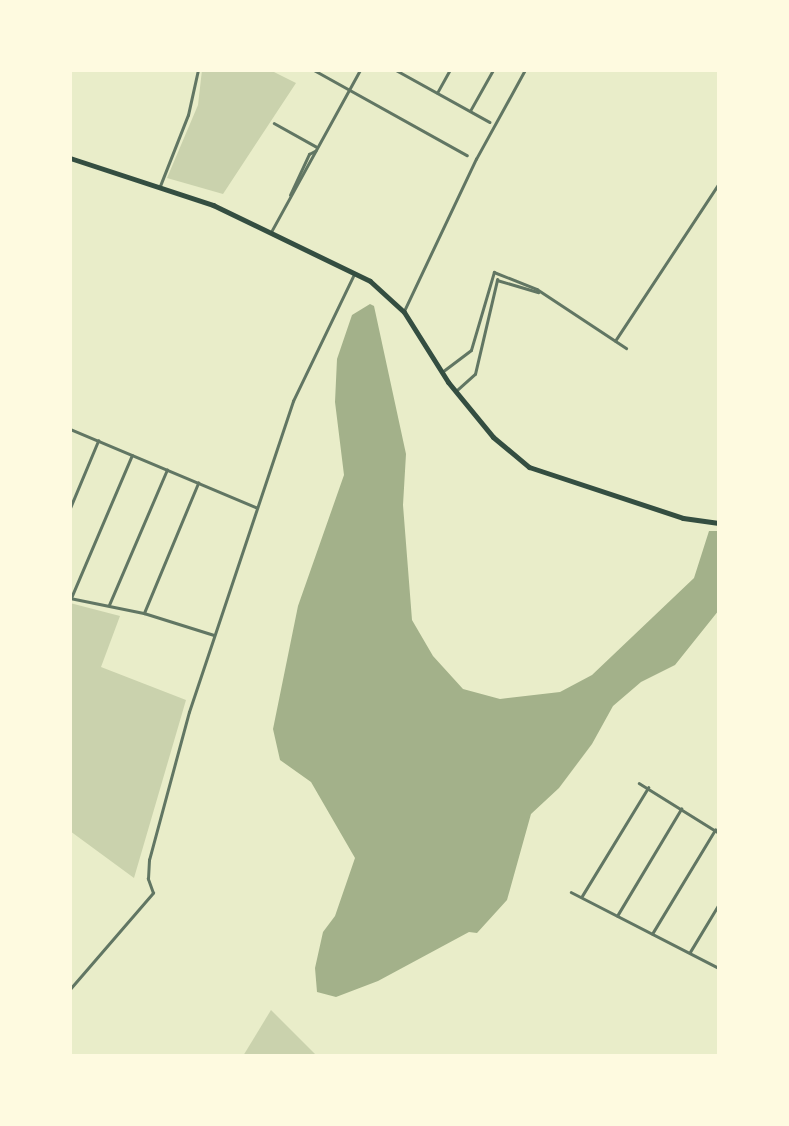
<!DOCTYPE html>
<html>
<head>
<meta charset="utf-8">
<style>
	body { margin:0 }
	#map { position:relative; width:789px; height:1126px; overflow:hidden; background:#e9edc9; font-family:Rubik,sans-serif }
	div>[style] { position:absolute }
	.green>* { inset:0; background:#cad2ad }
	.water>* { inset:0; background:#a3b18a }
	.minor>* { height:2.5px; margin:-1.25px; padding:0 1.25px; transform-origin:1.25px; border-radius:1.25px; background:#617663 }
	.trunk>* { height:5px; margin:-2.5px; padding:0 2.5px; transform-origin:2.5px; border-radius:2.5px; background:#344e41 }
	span { translate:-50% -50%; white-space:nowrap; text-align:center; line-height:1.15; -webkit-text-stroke:5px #fefae0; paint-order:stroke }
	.frame { position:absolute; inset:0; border:72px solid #fefae0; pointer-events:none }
</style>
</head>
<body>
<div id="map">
	<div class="green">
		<i style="clip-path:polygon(202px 70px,270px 70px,296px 83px,223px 194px,167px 178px,198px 105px)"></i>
		<i style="clip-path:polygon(70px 603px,120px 616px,101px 667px,186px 700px,134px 878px,70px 831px)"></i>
		<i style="clip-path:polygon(271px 1010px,317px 1056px,243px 1056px)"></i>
	</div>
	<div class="water">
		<i style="clip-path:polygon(370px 304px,374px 306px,406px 454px,403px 505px,412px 620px,433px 656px,463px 689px,500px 699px,560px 692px,592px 675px,694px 578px,709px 531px,719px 531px,719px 610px,675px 665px,641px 682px,613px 706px,592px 744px,559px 788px,531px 814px,507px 900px,477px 933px,469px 932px,378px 981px,336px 997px,317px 992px,315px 968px,323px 932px,335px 916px,355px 858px,311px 782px,280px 760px,273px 729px,298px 606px,344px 475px,335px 402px,337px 359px,352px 315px)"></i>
	</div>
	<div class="minor">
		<i style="left:314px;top:70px;width:175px;rotate:29.1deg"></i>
		<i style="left:396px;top:70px;width:107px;rotate:29deg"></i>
		<i style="left:437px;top:93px;width:26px;rotate:-61deg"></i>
		<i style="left:470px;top:111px;width:47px;rotate:-60.7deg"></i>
		<i style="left:274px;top:123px;width:49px;rotate:29.2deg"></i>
		<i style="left:160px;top:186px;width:76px;rotate:-68.5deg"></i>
		<i style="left:188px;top:115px;width:46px;rotate:-77.5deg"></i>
		<i style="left:290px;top:195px;width:45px;rotate:-65.1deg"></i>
		<i style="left:309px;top:154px;width:7px;rotate:-27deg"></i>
		<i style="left:271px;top:232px;width:185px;rotate:-61.2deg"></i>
		<i style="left:404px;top:311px;width:168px;rotate:-64.7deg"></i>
		<i style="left:476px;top:159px;width:102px;rotate:-61.2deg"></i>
		<i style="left:615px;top:341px;width:189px;rotate:-56.6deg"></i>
		<i style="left:442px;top:372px;width:36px;rotate:-37deg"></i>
		<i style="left:471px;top:350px;width:81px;rotate:-73.6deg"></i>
		<i style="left:494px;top:272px;width:46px;rotate:21.6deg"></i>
		<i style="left:537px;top:289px;width:107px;rotate:33.5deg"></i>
		<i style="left:456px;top:391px;width:25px;rotate:-42deg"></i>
		<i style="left:475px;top:374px;width:97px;rotate:-76.8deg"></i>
		<i style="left:497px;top:280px;width:43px;rotate:16.3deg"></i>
		<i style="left:70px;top:429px;width:202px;rotate:22.8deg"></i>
		<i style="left:70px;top:508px;width:73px;rotate:-67.3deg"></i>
		<i style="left:70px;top:598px;width:76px;rotate:11.5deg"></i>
		<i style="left:144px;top:613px;width:73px;rotate:17.4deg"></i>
		<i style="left:71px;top:598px;width:155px;rotate:-66.9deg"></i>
		<i style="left:109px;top:605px;width:147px;rotate:-66.8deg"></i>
		<i style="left:144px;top:613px;width:141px;rotate:-67.4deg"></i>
		<i style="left:639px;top:783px;width:94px;rotate:32deg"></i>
		<i style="left:571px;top:892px;width:166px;rotate:27.2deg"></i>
		<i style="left:582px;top:896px;width:127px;rotate:-58.6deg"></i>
		<i style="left:617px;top:916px;width:125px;rotate:-59.1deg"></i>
		<i style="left:652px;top:934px;width:122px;rotate:-58.8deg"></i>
		<i style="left:690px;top:952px;width:56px;rotate:-58.9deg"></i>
		<i style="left:70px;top:989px;width:127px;rotate:-49.2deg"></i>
		<i style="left:153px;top:893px;width:15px;rotate:-110deg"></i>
		<i style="left:148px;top:879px;width:19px;rotate:-87deg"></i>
		<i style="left:149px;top:860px;width:153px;rotate:-74.9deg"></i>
		<i style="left:189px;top:712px;width:328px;rotate:-71.5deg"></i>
		<i style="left:293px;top:401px;width:141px;rotate:-64.3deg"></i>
	</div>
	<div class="trunk">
		<i style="left:70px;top:158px;width:151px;rotate:18.2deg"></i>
		<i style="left:213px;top:205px;width:174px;rotate:25.8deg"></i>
		<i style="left:370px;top:281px;width:46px;rotate:42.4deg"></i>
		<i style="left:404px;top:312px;width:83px;rotate:57.8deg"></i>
		<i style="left:448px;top:382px;width:71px;rotate:50.7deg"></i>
		<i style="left:493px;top:437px;width:47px;rotate:39.8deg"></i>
		<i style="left:529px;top:467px;width:162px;rotate:18.3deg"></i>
		<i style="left:683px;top:518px;width:36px;rotate:8deg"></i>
	</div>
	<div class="frame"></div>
</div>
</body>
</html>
